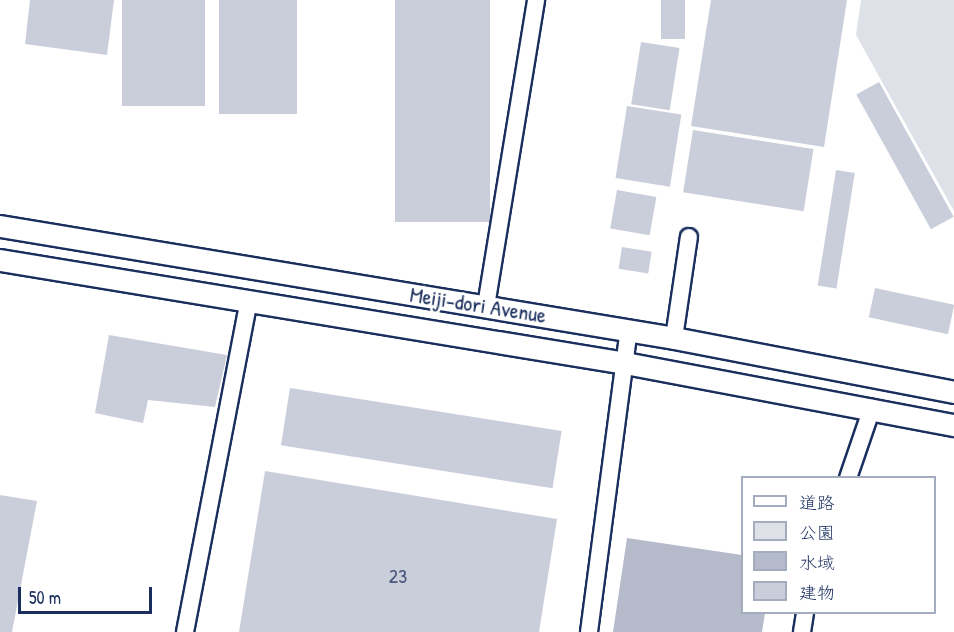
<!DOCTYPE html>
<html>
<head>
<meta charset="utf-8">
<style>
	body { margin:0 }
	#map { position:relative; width:954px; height:632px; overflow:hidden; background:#fff; font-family:"Patrick Hand","Klee One",sans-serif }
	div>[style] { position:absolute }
	.green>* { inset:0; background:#dee1e7 }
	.water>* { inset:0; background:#b5bbca }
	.building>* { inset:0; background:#caceda; transform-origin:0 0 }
	.roads { filter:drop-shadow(2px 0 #1b2f5e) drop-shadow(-2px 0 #1b2f5e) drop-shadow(0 2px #1b2f5e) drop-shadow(0 -2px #1b2f5e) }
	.minor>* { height:16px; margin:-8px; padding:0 8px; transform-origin:8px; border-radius:8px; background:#fff }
	.major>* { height:21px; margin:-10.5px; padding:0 10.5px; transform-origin:10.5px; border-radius:10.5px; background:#fff }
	span { translate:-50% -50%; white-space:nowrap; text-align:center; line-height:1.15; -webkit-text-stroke:5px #fff; paint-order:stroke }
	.number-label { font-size:20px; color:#47577d }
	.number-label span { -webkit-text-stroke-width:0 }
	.street-label { font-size:22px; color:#1b2f5e }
	.legend { position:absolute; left:741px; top:476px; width:195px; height:138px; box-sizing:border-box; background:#fff; border:2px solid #a4acbf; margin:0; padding:8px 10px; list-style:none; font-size:18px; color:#1b2f5e }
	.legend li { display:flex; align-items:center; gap:12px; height:30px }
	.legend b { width:30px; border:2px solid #a4acbf }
	.scale { position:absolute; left:18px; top:587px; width:134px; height:27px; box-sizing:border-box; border:3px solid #1b2f5e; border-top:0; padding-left:8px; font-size:18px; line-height:21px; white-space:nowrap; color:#1b2f5e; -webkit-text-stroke:4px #fff; paint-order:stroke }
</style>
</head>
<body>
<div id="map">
	<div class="green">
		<i style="clip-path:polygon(861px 0,954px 0,954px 211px,856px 35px)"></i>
	</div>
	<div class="water">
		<i style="clip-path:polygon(627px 538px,742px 555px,742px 612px,765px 613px,762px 632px,613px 632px)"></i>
	</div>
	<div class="building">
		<i style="clip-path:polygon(30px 0,114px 0,107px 55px,25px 44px)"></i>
		<i style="left:122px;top:0;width:83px;height:106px"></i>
		<i style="left:219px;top:0;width:78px;height:114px"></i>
		<i style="left:395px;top:0;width:95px;height:222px"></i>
		<i style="left:661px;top:0;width:24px;height:39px"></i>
		<i style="clip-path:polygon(711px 0,847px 0,824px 147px,691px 126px)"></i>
		<i style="left:641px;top:42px;width:39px;height:63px;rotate:9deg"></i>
		<i style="left:879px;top:82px;width:154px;height:26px;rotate:61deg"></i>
		<i style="left:627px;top:106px;width:55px;height:73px;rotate:9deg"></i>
		<i style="left:693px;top:130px;width:122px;height:63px;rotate:9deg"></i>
		<i style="left:836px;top:170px;width:19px;height:117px;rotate:9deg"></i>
		<i style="left:617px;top:190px;width:40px;height:39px;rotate:10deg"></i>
		<i style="left:622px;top:247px;width:30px;height:22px;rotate:9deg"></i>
		<i style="left:875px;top:288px;width:81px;height:30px;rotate:12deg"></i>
		<i style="clip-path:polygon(109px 335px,227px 355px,215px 407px,148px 400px,143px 423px,95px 413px)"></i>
		<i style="left:290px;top:388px;width:275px;height:58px;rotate:9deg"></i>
		<i style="clip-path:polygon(265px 471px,557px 519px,539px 632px,239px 632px)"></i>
		<i style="clip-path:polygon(0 495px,37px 501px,12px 632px,0 632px)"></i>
	</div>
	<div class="roads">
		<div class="minor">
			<i style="left:486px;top:306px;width:310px;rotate:-80.7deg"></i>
			<i style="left:674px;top:338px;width:102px;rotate:-81.6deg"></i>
			<i style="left:848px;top:478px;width:74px;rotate:-71.1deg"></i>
			<i style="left:185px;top:632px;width:337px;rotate:-79.1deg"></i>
			<i style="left:589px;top:632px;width:305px;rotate:-82.5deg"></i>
			<i style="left:802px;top:632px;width:20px;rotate:-81deg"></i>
		</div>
		<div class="major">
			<i style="left:0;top:226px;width:683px;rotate:9.43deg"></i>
			<i style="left:674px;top:338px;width:285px;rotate:10.9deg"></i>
			<i style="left:0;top:260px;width:633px;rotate:9.36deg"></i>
			<i style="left:625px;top:363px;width:335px;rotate:10.7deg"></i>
		</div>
	</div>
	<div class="number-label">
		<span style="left:398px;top:575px">23</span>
	</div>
	<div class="street-label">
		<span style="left:478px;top:305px;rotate:9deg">Meiji-dori Avenue</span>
	</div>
	<ul class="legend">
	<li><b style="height:8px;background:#fff"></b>道路</li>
	<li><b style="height:16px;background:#dee1e7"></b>公園</li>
	<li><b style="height:16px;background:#b5bbca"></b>水域</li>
	<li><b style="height:16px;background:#caceda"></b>建物</li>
	</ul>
	<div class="scale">50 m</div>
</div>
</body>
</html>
